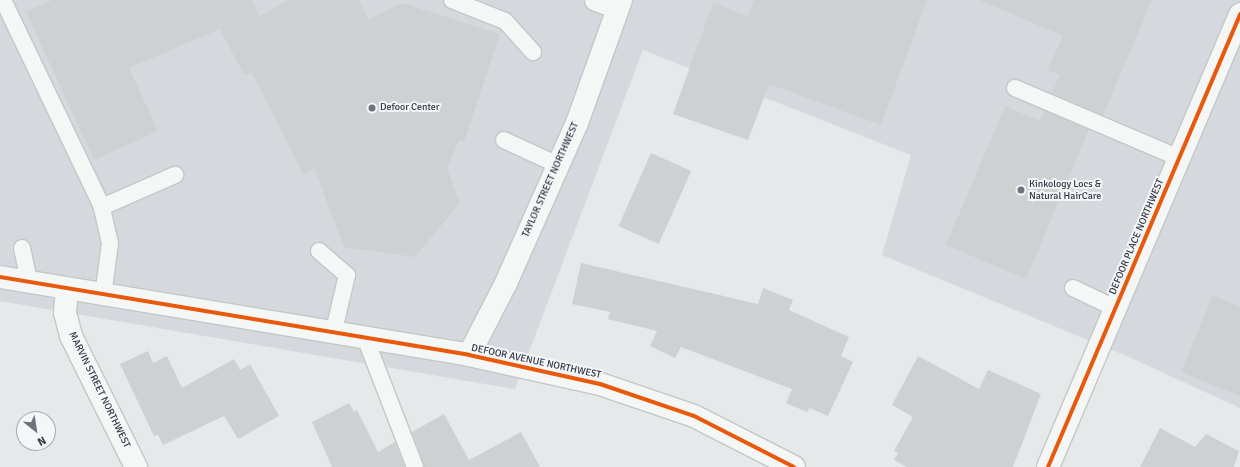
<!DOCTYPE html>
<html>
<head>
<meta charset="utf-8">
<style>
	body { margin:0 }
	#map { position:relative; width:1240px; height:467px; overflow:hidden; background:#e6e8ea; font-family:Signika,sans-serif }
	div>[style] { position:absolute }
	.built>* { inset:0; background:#d5d8dd }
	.building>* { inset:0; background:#ced0d2; transform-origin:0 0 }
	.roads { filter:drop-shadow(1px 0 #c4c6c8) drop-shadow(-1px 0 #c4c6c8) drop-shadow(0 1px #c4c6c8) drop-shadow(0 -1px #c4c6c8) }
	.service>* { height:16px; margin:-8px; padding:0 8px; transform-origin:8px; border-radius:8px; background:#f5f6f6 }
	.minor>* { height:22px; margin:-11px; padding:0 11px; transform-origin:11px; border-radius:11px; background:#f5f6f6 }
	.tertiary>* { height:22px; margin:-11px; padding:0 11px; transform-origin:11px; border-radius:11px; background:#f5f6f6 }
	.cycleway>* { height:4px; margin:-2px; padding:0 2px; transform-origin:2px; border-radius:2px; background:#e8590c }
	.dots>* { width:11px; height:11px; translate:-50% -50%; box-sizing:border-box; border:2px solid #f4f6f8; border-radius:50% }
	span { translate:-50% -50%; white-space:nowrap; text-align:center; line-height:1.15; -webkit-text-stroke:4px #f4f6f8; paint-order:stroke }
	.poi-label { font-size:10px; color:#2e3642 }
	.left { translate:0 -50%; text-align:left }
	.street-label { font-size:10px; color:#2e3642 }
	.north { position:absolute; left:16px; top:411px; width:40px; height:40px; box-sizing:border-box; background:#f4f6f8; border:1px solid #a5a9af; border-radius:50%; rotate:150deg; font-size:11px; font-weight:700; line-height:16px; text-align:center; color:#2e3642 }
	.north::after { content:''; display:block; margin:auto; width:14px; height:18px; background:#6e747d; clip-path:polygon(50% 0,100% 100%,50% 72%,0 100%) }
</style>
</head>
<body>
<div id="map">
	<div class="built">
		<i style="clip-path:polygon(0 0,1240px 0,1240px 408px,1129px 357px,882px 255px,911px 155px,643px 50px,515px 389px,0 301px)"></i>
	</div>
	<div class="building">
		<i style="clip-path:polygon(52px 0,252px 0,259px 16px,289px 0,358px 0,369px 19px,402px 3px,500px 34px,464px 142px,459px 140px,447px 169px,460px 203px,415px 257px,344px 247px,314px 168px,303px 174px,252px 73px,244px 75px,220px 29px,129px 68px,158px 131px,94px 160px,26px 12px)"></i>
		<i style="clip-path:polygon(754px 0,927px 0,881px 125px,769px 84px,748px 140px,673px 114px,713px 3px,748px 16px)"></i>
		<i style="clip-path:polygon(979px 0,1152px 0,1103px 115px,1052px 93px,1060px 75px,1048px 70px,1063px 36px)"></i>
		<i style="clip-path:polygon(1005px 106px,1040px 121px,1044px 111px,1089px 130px,1026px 279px,946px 245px)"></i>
		<i style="left:651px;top:153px;width:44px;height:80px;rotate:24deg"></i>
		<i style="clip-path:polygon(581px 263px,758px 304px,763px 288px,793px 300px,789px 310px,849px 337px,841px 356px,853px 362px,828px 416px,810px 408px,807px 412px,786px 403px,792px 389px,681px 347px,675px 358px,650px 346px,657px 331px,608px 319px,610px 312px,572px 304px)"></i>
		<i style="clip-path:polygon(1213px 295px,1240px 307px,1240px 396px,1181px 372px)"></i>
		<i style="clip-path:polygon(148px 351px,153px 363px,167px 356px,182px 388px,234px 359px,240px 370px,250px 364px,279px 416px,238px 439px,224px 416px,163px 445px,158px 435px,154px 436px,120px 364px)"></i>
		<i style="clip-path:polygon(918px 356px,979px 389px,988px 370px,1041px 394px,1013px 467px,907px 467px,894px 460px,898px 453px,894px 451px,913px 417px,892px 405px)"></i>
		<i style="clip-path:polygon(349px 403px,354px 412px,357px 410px,378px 452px,395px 442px,405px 467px,332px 467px,312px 422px)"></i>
		<i style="clip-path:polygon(444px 414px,469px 460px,521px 432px,540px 467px,424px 467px,412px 432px)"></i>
		<i style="clip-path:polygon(1160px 428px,1195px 447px,1206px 434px,1239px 451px,1234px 467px,1140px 467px)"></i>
	</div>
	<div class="roads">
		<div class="service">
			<i style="left:3px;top:0;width:229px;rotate:64.4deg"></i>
			<i style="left:452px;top:0;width:57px;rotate:21.6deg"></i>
			<i style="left:505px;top:21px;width:42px;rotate:47.9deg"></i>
			<i style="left:1015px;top:88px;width:178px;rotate:23.1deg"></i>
			<i style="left:504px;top:140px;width:60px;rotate:24.8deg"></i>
			<i style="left:22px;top:248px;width:35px;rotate:78deg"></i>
			<i style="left:319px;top:251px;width:37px;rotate:41deg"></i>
			<i style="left:347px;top:275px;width:61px;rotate:103.3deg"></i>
			<i style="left:1073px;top:288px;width:47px;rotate:25.5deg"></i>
			<i style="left:103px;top:296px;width:53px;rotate:-82.5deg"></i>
			<i style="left:110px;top:243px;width:37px;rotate:-103deg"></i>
			<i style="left:102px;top:207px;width:80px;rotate:-23.7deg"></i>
			<i style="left:366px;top:340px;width:136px;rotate:68.9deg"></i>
		</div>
		<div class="minor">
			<i style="left:596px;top:0;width:23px;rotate:20deg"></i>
			<i style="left:67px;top:289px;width:24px;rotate:95deg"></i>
			<i style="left:65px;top:313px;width:24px;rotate:75deg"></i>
			<i style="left:71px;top:336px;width:146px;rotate:63.6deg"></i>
			<i style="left:469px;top:355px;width:81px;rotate:-62.8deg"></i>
			<i style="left:506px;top:283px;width:175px;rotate:-66.1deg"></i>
			<i style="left:577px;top:123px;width:131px;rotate:-70.3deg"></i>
			<i style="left:1048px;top:467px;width:492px;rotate:-67deg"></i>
		</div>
		<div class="tertiary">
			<i style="left:0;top:277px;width:475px;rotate:9.4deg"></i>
			<i style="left:469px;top:355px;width:134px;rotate:12.5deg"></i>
			<i style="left:600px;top:384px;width:99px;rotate:18.8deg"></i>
			<i style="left:694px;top:416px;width:112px;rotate:27deg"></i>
		</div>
	</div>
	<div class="cycleway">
		<i style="left:0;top:277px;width:475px;rotate:9.4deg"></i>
		<i style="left:469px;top:355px;width:134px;rotate:12.5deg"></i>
		<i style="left:600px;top:384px;width:99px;rotate:18.8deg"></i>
		<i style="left:694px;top:416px;width:112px;rotate:27deg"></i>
		<i style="left:1048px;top:467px;width:492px;rotate:-67deg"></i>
	</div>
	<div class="dots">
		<i style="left:372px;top:108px;background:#6e747d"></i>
		<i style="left:1021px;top:190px;background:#6e747d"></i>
	</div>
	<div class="poi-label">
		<span class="left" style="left:380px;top:108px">Defoor Center</span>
		<span class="left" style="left:1029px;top:190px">Kinkology Locs &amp;<br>Natural HairCare</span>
	</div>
	<div class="street-label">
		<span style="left:551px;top:180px;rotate:-66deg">TAYLOR STREET NORTHWEST</span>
		<span style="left:1137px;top:237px;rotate:-67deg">DEFOOR PLACE NORTHWEST</span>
		<span style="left:536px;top:362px;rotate:12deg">DEFOOR AVENUE NORTHWEST</span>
		<span style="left:99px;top:390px;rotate:64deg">MARVIN STREET NORTHWEST</span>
	</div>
	<div class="north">N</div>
</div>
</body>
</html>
